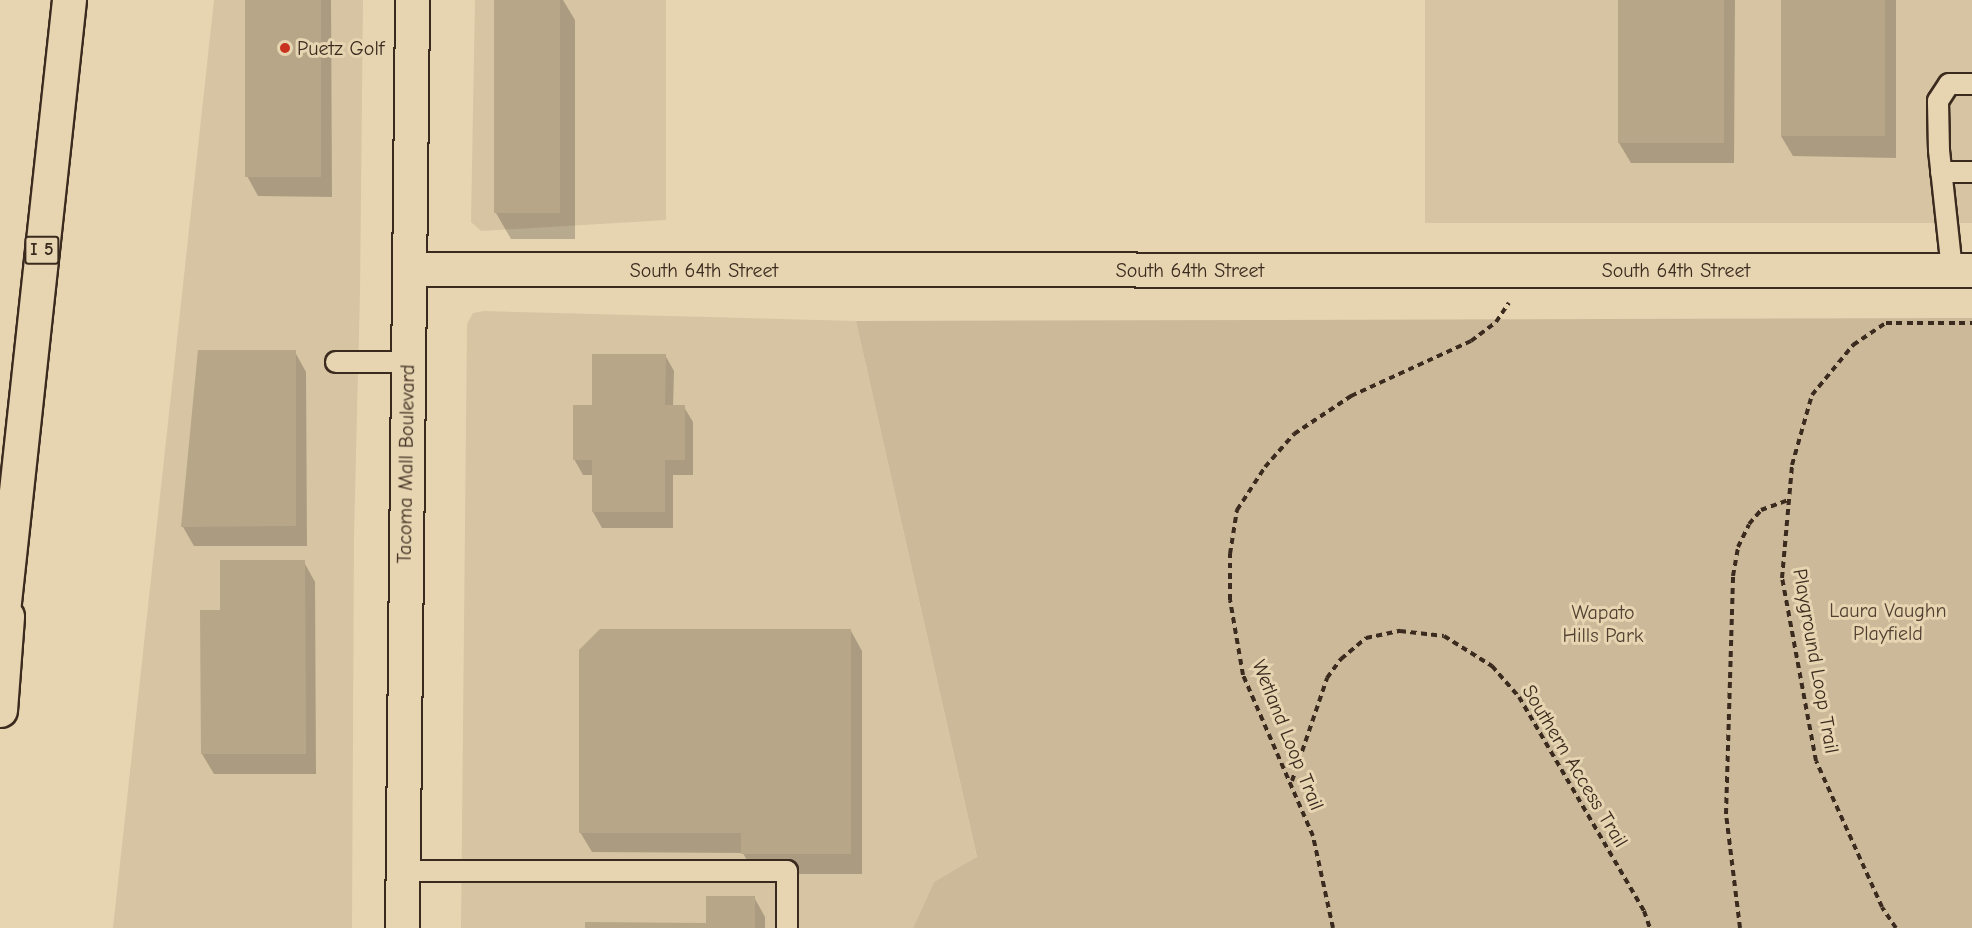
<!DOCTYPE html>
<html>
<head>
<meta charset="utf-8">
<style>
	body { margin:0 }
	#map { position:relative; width:1972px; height:928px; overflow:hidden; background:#e7d5b2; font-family:"Comic Neue",sans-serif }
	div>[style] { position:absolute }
	.built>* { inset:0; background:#d6c4a2; transform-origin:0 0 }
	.green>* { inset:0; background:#cbb99a }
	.shadow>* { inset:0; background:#0003 }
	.building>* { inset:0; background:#b7a688; transform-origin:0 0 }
	.path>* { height:4px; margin-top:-2px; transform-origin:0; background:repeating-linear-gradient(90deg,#3b2a1e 0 6px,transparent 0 10.5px) }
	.roads { filter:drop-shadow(2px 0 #3b2a1e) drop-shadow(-2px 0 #3b2a1e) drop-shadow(0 2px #3b2a1e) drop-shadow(0 -2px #3b2a1e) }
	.lane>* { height:20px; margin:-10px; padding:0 10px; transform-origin:10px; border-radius:10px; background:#e7d5b2 }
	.street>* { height:33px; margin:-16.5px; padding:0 16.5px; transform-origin:16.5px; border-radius:16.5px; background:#e7d5b2 }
	.secondary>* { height:33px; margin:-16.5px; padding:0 16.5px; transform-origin:16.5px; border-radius:16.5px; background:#e7d5b2 }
	.highway>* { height:33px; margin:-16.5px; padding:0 16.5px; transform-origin:16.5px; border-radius:16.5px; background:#e7d5b2 }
	.dots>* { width:16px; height:16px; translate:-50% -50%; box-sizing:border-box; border:3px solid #e7d5b2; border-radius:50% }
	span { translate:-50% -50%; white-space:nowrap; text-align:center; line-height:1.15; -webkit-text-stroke:6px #e7d5b2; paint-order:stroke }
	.shield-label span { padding:2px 4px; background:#e7d5b2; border:2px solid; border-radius:4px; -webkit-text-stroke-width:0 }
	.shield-label { font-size:18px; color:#3b2a1e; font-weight:700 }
	.poi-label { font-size:20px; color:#3b2a1e }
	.left { translate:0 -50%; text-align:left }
	.street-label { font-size:20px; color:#3b2a1e }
	.park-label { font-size:20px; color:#513f31 }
</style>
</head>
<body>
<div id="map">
	<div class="built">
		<i style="clip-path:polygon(214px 0,363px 0,360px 292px,354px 536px,352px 928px,113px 928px)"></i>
		<i style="clip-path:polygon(475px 0,666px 0,666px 220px,481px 231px,471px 222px)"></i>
		<i style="left:1425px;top:0;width:547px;height:223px"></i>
		<i style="clip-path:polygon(484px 311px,856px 321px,977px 858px,934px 882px,913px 928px,461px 928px,467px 324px,473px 313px)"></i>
	</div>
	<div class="green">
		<i style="clip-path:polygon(1972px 318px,1972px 928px,913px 928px,934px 882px,977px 857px,856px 321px)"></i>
	</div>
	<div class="shadow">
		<i style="clip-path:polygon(246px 0,331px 0,332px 197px,258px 196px,247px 176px)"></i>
		<i style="clip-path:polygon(496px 0,563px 0,575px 20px,575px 239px,511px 239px,496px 213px)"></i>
		<i style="clip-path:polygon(1619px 0,1735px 0,1734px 163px,1631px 163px,1619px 143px)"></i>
		<i style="clip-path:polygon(1782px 0,1896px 0,1896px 158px,1793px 156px,1781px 136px)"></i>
		<i style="clip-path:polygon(295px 352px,306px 372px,307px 546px,194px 546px,183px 527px)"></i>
		<i style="clip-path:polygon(665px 355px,674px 371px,673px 407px,684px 407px,693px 422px,693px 475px,673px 475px,673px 528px,602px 528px,593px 512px,593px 475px,583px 475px,574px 459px,594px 406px)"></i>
		<i style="clip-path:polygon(304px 562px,315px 582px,316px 774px,214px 774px,202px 754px)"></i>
		<i style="clip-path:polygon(851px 631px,862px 651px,862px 874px,754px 874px,743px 853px,592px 852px,580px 832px)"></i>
		<i style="clip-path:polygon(754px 897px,765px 917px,765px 928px,587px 928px,707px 924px)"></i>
	</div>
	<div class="building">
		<i style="left:245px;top:0;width:76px;height:177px"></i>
		<i style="left:494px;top:0;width:66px;height:213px"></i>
		<i style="left:1618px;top:0;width:106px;height:143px"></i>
		<i style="left:1781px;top:0;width:104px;height:136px"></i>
		<i style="clip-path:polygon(198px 350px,296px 350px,296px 526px,181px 527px)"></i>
		<i style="clip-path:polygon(592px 354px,666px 354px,665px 405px,685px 405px,685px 460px,665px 460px,665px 512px,592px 512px,592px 460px,573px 460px,573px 405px,592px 405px)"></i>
		<i style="clip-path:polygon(220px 560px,305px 560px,306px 754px,201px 754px,200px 610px,220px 610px)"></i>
		<i style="clip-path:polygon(600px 629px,851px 629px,851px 854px,741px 854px,741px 833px,579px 833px,579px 650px)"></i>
		<i style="clip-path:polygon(706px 896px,755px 896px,755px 928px,585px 928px,585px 922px,706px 923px)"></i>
	</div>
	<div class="path">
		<i style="left:1292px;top:781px;width:109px;rotate:-71.2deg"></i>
		<i style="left:1327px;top:678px;width:24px;rotate:-54deg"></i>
		<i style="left:1341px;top:659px;width:33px;rotate:-40deg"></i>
		<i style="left:1366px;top:638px;width:35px;rotate:-12deg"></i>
		<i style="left:1400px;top:631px;width:44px;rotate:6.5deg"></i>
		<i style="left:1444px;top:636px;width:57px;rotate:32deg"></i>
		<i style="left:1492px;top:666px;width:41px;rotate:48.9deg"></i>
		<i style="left:1519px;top:697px;width:248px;rotate:59.7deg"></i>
		<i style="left:1644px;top:911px;width:18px;rotate:71deg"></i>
		<i style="left:1333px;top:928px;width:94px;rotate:-102.3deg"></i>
		<i style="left:1313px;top:836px;width:176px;rotate:-113.5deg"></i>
		<i style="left:1243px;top:675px;width:76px;rotate:-99.8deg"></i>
		<i style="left:1230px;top:600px;width:46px;rotate:-90deg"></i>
		<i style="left:1230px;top:554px;width:45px;rotate:-81deg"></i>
		<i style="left:1237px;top:510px;width:51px;rotate:-56.9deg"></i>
		<i style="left:1265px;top:467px;width:44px;rotate:-48.7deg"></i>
		<i style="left:1294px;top:434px;width:69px;rotate:-33.7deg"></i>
		<i style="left:1351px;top:396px;width:132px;rotate:-24.6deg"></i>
		<i style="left:1471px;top:341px;width:31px;rotate:-37deg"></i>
		<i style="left:1496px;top:322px;width:23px;rotate:-56deg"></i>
		<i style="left:1740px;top:928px;width:115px;rotate:-97deg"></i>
		<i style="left:1726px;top:814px;width:238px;rotate:-88.3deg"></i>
		<i style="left:1733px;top:576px;width:29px;rotate:-80deg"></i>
		<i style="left:1738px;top:547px;width:25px;rotate:-64deg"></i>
		<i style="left:1749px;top:524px;width:18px;rotate:-49deg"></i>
		<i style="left:1761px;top:510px;width:30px;rotate:-20deg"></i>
		<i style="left:1896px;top:928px;width:25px;rotate:-124deg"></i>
		<i style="left:1882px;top:907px;width:160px;rotate:-114.3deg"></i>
		<i style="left:1816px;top:761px;width:186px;rotate:-100.5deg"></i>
		<i style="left:1782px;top:578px;width:113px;rotate:-84.9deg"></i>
		<i style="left:1792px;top:465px;width:73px;rotate:-74.1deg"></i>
		<i style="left:1812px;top:395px;width:65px;rotate:-50.6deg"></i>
		<i style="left:1853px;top:345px;width:40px;rotate:-34deg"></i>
		<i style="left:1886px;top:323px;width:86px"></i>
	</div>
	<div class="roads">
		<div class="lane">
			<i style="left:1941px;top:172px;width:31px"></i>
			<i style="left:1952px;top:270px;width:121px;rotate:-96.2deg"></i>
			<i style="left:1939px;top:150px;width:49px;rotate:-91.2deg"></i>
			<i style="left:1938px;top:101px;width:20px;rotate:-57deg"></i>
			<i style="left:1949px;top:84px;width:23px"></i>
			<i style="left:336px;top:362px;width:71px"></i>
			<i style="left:402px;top:871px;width:385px"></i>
			<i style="left:787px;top:871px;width:57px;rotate:90deg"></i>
		</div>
		<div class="street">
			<i style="left:409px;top:269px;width:1563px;rotate:0.04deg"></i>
		</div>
		<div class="secondary">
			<i style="left:402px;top:928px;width:928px;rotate:-89.38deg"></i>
		</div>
		<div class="highway">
			<i style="left:0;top:639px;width:643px;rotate:-83.84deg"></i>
			<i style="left:0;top:710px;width:94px;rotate:-85.7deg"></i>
		</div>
	</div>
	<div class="dots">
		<i style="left:285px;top:48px;background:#c8321e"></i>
	</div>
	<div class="shield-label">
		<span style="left:42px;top:250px">I 5</span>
	</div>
	<div class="poi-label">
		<span class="left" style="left:297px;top:48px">Puetz Golf</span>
	</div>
	<div class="street-label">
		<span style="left:704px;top:270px">South 64th Street</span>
		<span style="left:1190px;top:270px">South 64th Street</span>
		<span style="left:1676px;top:270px">South 64th Street</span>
		<span style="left:406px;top:464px;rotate:-89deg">Tacoma Mall Boulevard</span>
		<span style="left:1816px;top:661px;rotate:80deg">Playground Loop Trail</span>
		<span style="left:1288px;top:735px;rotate:68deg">Wetland Loop Trail</span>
		<span style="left:1575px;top:766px;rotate:59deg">Southern Access Trail</span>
	</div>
	<div class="park-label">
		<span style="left:1888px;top:622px">Laura Vaughn<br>Playfield</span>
		<span style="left:1603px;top:624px">Wapato<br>Hills Park</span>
	</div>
</div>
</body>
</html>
